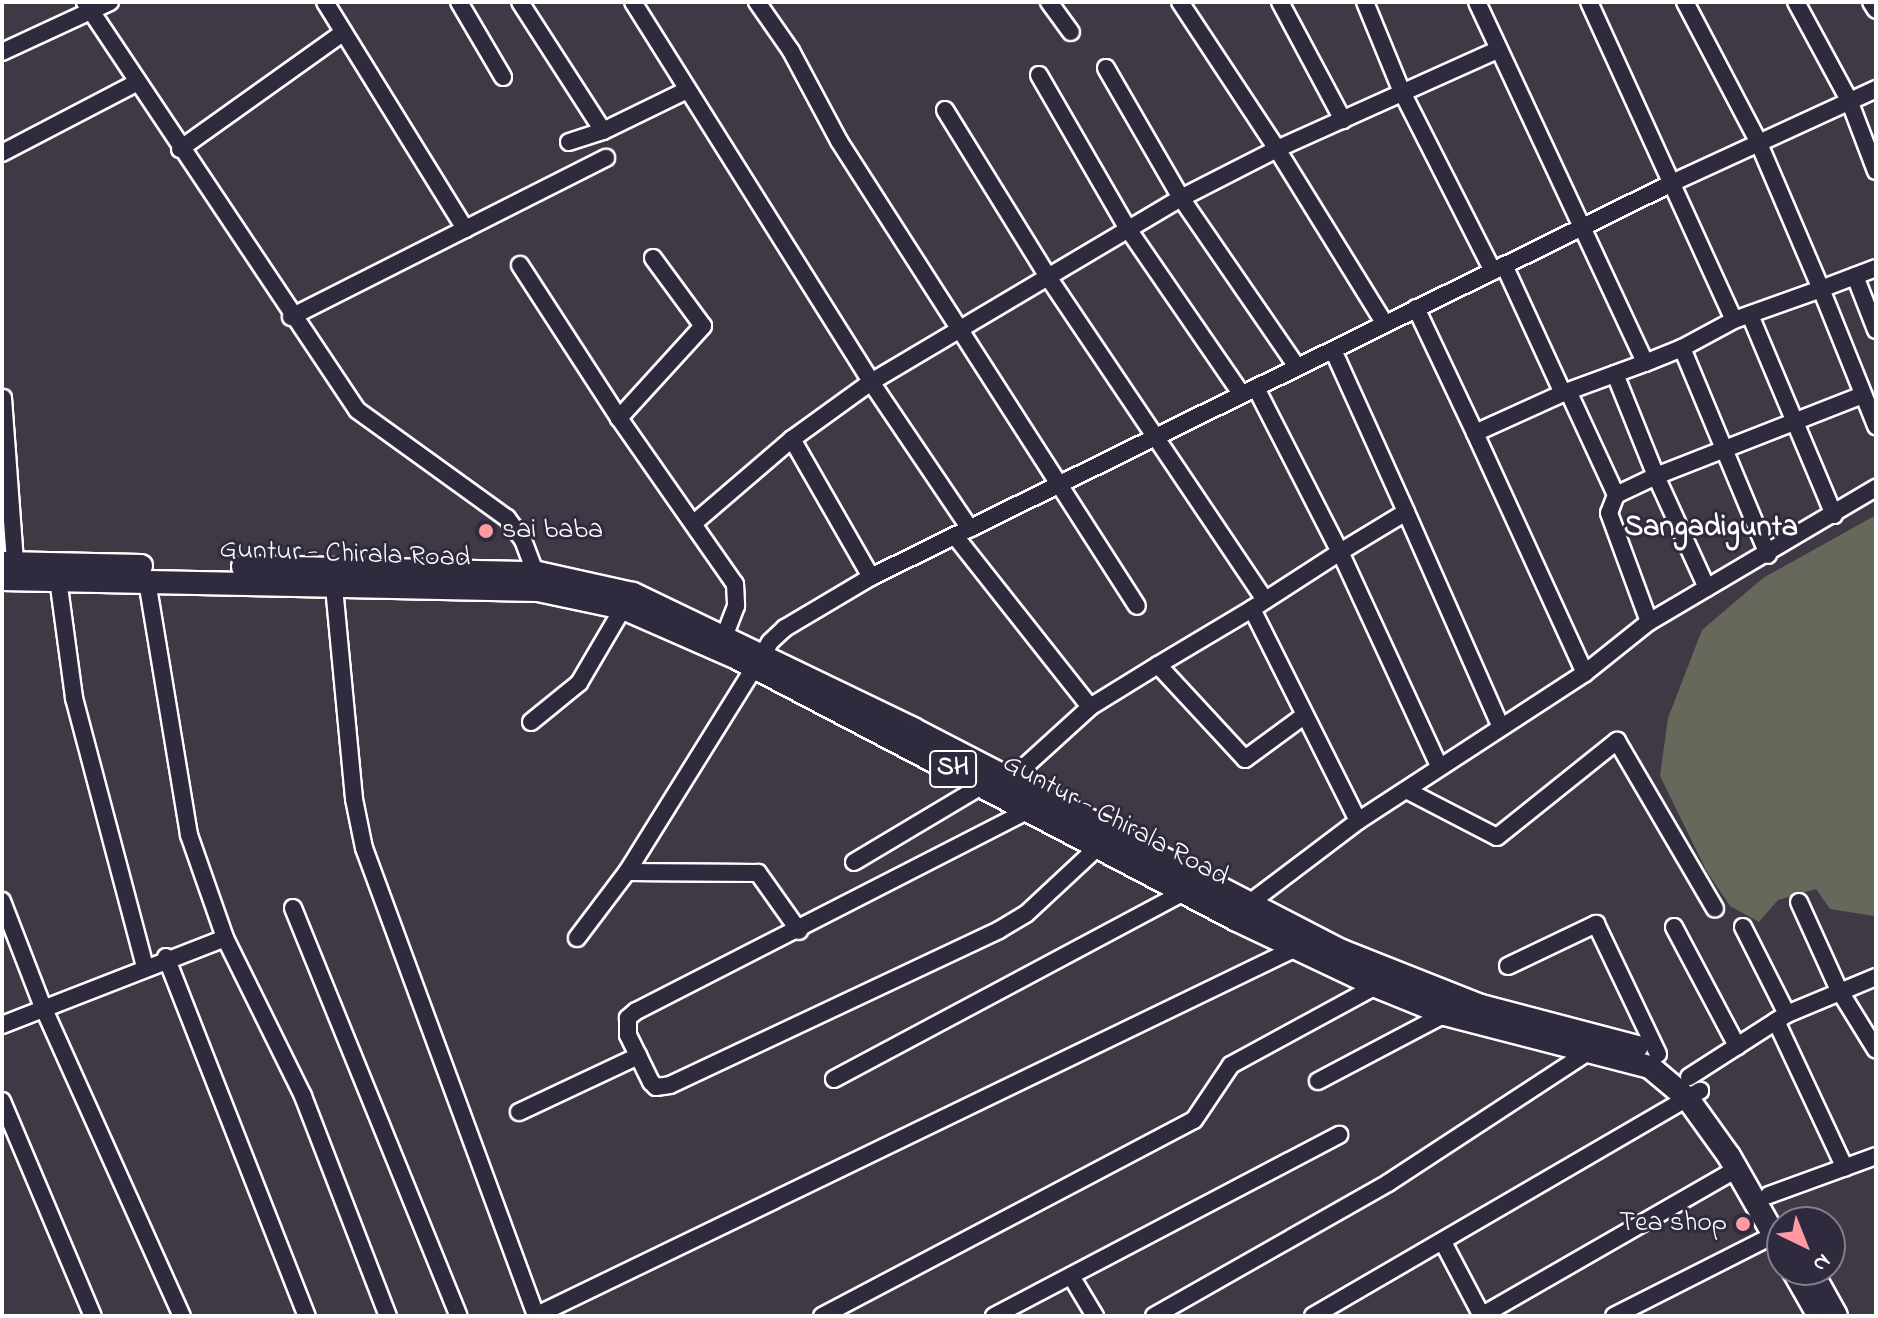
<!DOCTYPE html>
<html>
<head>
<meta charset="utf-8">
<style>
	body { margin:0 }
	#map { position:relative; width:1878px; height:1318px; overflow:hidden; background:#413845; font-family:"Indie Flower",sans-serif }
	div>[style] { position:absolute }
	.green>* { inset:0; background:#65685a }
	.roads { filter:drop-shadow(2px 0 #fff) drop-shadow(-2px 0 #fff) drop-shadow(0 2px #fff) drop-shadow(0 -2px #fff) }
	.minor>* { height:16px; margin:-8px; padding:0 8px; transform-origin:8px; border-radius:8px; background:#2f2a3d }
	.major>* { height:22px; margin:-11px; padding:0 11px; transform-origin:11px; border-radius:11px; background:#2f2a3d }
	.dots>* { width:22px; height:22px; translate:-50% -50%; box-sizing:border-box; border:4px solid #2f2a3d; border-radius:50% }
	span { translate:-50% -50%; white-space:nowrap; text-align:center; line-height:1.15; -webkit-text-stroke:6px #2f2a3d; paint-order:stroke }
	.shield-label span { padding:2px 6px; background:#2f2a3d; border:2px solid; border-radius:6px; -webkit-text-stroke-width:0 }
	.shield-label { font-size:26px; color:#fff; font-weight:700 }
	.poi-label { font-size:28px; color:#fff }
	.left { translate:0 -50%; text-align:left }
	.right { translate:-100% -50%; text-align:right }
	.street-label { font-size:28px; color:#fff }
	.neighbourhood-label { font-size:30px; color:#fff; font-weight:700 }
	.frame { position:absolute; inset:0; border:4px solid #fff; pointer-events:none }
	.north { position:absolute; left:1766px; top:1206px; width:80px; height:80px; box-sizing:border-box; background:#2f2a3d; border:2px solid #827f8b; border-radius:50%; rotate:137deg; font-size:22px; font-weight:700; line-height:32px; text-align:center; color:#fff }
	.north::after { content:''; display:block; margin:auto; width:28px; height:36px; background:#ff9aa2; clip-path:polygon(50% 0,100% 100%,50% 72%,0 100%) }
</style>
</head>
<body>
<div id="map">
	<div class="green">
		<i style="clip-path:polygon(1876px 515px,1876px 911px,1874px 916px,1830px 909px,1816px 889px,1778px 900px,1759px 922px,1730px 906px,1707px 872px,1660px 776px,1668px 718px,1702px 630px,1763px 578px)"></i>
	</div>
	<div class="roads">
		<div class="minor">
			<i style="left:85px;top:2px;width:490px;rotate:56.3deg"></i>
			<i style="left:357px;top:410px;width:185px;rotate:35.8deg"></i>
			<i style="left:507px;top:518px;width:27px;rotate:54deg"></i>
			<i style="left:523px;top:540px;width:43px;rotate:69.4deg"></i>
			<i style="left:325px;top:2px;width:267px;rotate:58.3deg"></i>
			<i style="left:459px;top:2px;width:87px;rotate:59.6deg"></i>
			<i style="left:520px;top:2px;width:153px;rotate:57.2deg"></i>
			<i style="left:603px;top:131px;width:93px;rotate:-26deg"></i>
			<i style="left:633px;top:2px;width:448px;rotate:57.9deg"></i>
			<i style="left:871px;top:382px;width:177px;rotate:56deg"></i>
			<i style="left:757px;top:2px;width:60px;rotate:55.2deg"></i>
			<i style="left:791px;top:51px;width:102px;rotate:61.9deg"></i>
			<i style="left:839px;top:141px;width:552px;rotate:57.35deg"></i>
			<i style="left:1049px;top:2px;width:37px;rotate:54deg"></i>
			<i style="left:1280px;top:2px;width:134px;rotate:61.9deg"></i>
			<i style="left:1365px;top:2px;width:97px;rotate:67.7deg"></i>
			<i style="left:1402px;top:92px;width:201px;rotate:63.1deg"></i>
			<i style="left:1477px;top:2px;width:398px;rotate:65deg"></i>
			<i style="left:1645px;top:363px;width:40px;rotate:-22deg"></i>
			<i style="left:1589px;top:2px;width:349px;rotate:65.5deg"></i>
			<i style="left:1734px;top:320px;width:92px;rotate:-19.6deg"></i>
			<i style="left:1821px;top:289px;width:161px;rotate:-113.1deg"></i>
			<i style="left:1758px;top:141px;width:157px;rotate:-117.7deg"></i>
			<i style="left:1796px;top:2px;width:111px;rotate:61.6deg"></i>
			<i style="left:1849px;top:100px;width:76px;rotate:69.2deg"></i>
			<i style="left:1871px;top:2px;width:9px;rotate:58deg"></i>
			<i style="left:2px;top:52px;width:119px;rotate:-24.8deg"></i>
			<i style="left:1106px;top:68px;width:150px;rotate:60deg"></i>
			<i style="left:1181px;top:198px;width:205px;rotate:55.5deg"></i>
			<i style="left:1039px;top:75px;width:178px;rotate:60deg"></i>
			<i style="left:1128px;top:229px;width:201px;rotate:55.5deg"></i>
			<i style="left:945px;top:110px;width:196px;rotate:58.3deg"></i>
			<i style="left:1048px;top:277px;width:389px;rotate:56.1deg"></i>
			<i style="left:569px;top:142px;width:36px;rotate:-18deg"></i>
			<i style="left:180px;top:149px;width:201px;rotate:-35.5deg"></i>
			<i style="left:2px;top:153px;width:151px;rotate:-27.6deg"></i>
			<i style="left:653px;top:258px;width:84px;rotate:53.7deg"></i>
			<i style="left:703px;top:326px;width:125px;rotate:132.4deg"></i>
			<i style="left:619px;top:418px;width:203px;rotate:55.1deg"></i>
			<i style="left:735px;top:584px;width:22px;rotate:87deg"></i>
			<i style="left:736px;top:606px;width:31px;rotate:111deg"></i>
			<i style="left:520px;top:265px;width:182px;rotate:57.1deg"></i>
			<i style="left:1504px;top:265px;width:141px;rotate:65.3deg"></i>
			<i style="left:1563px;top:393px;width:87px;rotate:-20.1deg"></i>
			<i style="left:1876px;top:268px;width:59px;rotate:159.1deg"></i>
			<i style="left:1821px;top:289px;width:148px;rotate:68.1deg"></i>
			<i style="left:1855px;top:276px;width:58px;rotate:68.7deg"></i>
			<i style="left:1416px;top:308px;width:138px;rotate:64.7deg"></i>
			<i style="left:1475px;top:433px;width:97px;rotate:-24.4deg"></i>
			<i style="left:1750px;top:315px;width:217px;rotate:67.2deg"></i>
			<i style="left:291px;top:317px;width:353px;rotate:-26.8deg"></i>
			<i style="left:1734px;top:320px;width:59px;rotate:151.7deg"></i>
			<i style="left:1682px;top:348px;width:224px;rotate:67.4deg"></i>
			<i style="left:1385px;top:324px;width:206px;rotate:-121.7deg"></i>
			<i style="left:1277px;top:149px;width:243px;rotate:-24.2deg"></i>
			<i style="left:1333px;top:350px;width:178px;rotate:65.7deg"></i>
			<i style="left:1615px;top:374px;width:110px;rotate:68.1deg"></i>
			<i style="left:1656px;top:476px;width:44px;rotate:154.6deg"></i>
			<i style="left:1616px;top:495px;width:19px;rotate:111deg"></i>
			<i style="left:1609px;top:513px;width:116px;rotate:69.8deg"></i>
			<i style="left:1256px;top:388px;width:184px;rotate:62.9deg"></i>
			<i style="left:1340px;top:552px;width:105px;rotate:147.1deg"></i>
			<i style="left:1252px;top:609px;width:237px;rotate:63.4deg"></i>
			<i style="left:1568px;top:391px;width:115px;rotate:65.2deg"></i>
			<i style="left:3px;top:398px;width:165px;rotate:85.8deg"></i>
			<i style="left:1475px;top:433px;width:264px;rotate:65.4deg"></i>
			<i style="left:792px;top:439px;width:159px;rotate:60.2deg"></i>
			<i style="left:694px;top:523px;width:129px;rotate:-40.6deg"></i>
			<i style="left:792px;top:439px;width:97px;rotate:-35.8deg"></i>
			<i style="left:871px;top:382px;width:360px;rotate:-30.7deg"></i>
			<i style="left:1181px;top:198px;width:108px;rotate:-27deg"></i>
			<i style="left:1277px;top:149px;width:176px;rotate:-123.4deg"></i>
			<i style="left:955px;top:536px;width:218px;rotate:51.7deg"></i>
			<i style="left:58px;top:579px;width:120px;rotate:82.3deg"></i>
			<i style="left:74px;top:698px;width:277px;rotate:75.2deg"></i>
			<i style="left:147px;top:581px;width:257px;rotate:80.6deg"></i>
			<i style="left:189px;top:835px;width:109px;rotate:70.7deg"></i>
			<i style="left:225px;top:938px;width:176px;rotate:63.7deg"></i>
			<i style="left:303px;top:1096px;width:236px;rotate:68.9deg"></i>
			<i style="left:334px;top:587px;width:213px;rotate:84.6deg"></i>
			<i style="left:354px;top:799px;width:50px;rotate:78.5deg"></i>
			<i style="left:364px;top:848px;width:499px;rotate:69.8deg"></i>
			<i style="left:1707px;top:588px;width:123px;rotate:-114.5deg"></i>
			<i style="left:1656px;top:476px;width:222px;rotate:-21.4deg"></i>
			<i style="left:1158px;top:665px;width:109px;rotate:-30.8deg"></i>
			<i style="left:531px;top:722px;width:62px;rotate:-39.1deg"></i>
			<i style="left:579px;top:683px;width:87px;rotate:-59.6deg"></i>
			<i style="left:1439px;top:766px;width:236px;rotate:-114.8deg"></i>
			<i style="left:1340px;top:552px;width:77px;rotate:-31.2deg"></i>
			<i style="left:1406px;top:512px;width:235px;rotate:66.2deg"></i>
			<i style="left:1011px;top:779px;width:107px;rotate:-42.3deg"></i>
			<i style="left:1090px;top:707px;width:80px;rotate:-31.7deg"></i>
			<i style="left:1158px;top:665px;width:128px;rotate:47.2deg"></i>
			<i style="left:1245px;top:759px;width:74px;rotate:-36.3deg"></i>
			<i style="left:1406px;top:790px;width:102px;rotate:27.3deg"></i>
			<i style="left:1497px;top:837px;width:154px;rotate:-38.7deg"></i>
			<i style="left:1617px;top:741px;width:194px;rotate:59.7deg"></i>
			<i style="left:1031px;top:809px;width:444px;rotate:152.9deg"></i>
			<i style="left:636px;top:1011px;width:11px;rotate:139deg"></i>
			<i style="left:628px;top:1018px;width:17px;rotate:90deg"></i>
			<i style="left:628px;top:1035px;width:52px;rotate:63.9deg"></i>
			<i style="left:651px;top:1082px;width:7px;rotate:45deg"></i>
			<i style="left:656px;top:1087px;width:14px;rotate:-8deg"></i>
			<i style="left:670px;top:1085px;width:364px;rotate:-25.2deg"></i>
			<i style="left:999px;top:930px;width:31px;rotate:-31deg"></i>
			<i style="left:1026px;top:914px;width:100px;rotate:-43deg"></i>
			<i style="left:854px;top:862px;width:150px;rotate:-30.8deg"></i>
			<i style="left:627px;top:872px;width:131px;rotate:0.4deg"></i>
			<i style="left:758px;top:873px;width:71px;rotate:54.7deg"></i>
			<i style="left:2px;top:901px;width:114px;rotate:68.9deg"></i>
			<i style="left:43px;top:1007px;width:339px;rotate:65.8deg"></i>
			<i style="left:1799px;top:902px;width:97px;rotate:65.6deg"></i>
			<i style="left:1839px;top:990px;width:70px;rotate:58.3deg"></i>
			<i style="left:1247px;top:905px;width:139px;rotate:-37.1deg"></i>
			<i style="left:1358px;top:821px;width:271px;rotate:-33.1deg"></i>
			<i style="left:1585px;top:673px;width:82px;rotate:-38.6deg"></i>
			<i style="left:1649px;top:622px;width:264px;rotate:-30.6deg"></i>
			<i style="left:293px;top:908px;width:440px;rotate:67.9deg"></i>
			<i style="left:1674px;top:927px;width:135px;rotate:62.1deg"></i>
			<i style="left:1743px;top:927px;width:97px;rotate:63.2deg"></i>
			<i style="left:577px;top:938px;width:83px;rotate:-52.9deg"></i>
			<i style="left:627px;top:872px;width:271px;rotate:-58.1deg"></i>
			<i style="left:770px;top:642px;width:21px;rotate:-43deg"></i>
			<i style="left:785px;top:628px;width:100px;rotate:-30.7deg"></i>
			<i style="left:871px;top:577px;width:893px;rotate:-26.19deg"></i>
			<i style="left:1672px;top:183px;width:225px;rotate:-24.7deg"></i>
			<i style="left:166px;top:957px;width:386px;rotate:68.6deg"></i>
			<i style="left:1508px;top:966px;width:98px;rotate:-25.5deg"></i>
			<i style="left:1596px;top:924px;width:144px;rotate:64.5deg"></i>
			<i style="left:1776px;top:1021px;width:162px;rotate:64.9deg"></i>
			<i style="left:2px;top:1025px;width:239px;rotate:-21.3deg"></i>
			<i style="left:1689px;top:1077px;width:117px;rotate:-32.7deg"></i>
			<i style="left:1787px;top:1014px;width:96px;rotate:-22.6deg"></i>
			<i style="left:834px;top:1079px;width:397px;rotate:-28.1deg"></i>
			<i style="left:1318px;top:1081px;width:144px;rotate:-27.8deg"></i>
			<i style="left:2px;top:1101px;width:233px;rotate:67.1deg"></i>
			<i style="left:519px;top:1112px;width:132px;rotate:-25.2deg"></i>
			<i style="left:1769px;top:1195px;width:114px;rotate:-20deg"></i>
			<i style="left:1444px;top:1244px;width:81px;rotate:62.2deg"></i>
			<i style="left:1071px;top:1276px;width:47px;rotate:59deg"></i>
			<i style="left:535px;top:1316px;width:843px;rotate:-25.81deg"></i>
			<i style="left:822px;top:1316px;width:420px;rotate:-27.8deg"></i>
			<i style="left:1194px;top:1120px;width:66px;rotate:-56.1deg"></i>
			<i style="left:1231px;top:1065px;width:165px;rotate:-28.6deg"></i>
			<i style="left:994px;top:1316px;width:390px;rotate:-27.7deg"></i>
			<i style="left:1154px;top:1316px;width:269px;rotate:-29.6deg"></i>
			<i style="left:1388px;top:1183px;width:238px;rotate:-33.2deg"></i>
			<i style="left:1313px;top:1316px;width:448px;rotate:-30.2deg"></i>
			<i style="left:1481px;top:1316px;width:295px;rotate:-29.9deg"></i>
			<i style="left:1614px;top:1316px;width:179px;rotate:-26.9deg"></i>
		</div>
		<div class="major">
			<i style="left:2px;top:563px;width:139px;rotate:1.2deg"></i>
			<i style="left:243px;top:567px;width:295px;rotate:1.2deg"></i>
			<i style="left:538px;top:573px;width:97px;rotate:12.5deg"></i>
			<i style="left:633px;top:594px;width:311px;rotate:25.7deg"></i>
			<i style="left:913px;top:729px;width:483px;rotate:27.4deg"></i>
			<i style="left:1342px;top:951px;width:149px;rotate:21.6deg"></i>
			<i style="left:1481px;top:1006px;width:161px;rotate:14.7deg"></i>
			<i style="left:2px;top:579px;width:536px;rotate:1.18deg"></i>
			<i style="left:538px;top:590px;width:87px;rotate:12deg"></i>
			<i style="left:623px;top:608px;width:127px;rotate:23.7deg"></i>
			<i style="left:739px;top:659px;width:560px;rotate:27.66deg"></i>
			<i style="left:1235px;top:919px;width:156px;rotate:25.4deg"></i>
			<i style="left:1376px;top:986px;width:74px;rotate:22.1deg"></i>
			<i style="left:1445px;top:1014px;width:212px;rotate:14.5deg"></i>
			<i style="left:1650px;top:1067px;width:50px;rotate:40.1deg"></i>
			<i style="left:1688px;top:1099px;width:70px;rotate:54.3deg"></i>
			<i style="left:1729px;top:1156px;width:107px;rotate:60.3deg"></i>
			<i style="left:1793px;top:1270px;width:53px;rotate:60.5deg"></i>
			<i style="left:1819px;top:1285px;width:35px;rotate:61deg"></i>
		</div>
	</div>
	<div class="dots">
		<i style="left:486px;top:531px;background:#ff9aa2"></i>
		<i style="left:1743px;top:1224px;background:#ff9aa2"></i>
	</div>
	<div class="shield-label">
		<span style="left:953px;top:769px">SH</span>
	</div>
	<div class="poi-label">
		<span class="left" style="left:502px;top:531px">sai baba</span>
		<span class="right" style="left:1727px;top:1224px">Tea shop</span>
	</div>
	<div class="street-label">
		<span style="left:345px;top:555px;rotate:2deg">Guntur - Chirala Road</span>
		<span style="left:1115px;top:821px;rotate:28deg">Guntur - Chirala Road</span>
	</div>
	<div class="neighbourhood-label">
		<span style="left:1711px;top:528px">Sangadigunta</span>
	</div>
	<div class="frame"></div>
	<div class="north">N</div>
</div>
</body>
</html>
